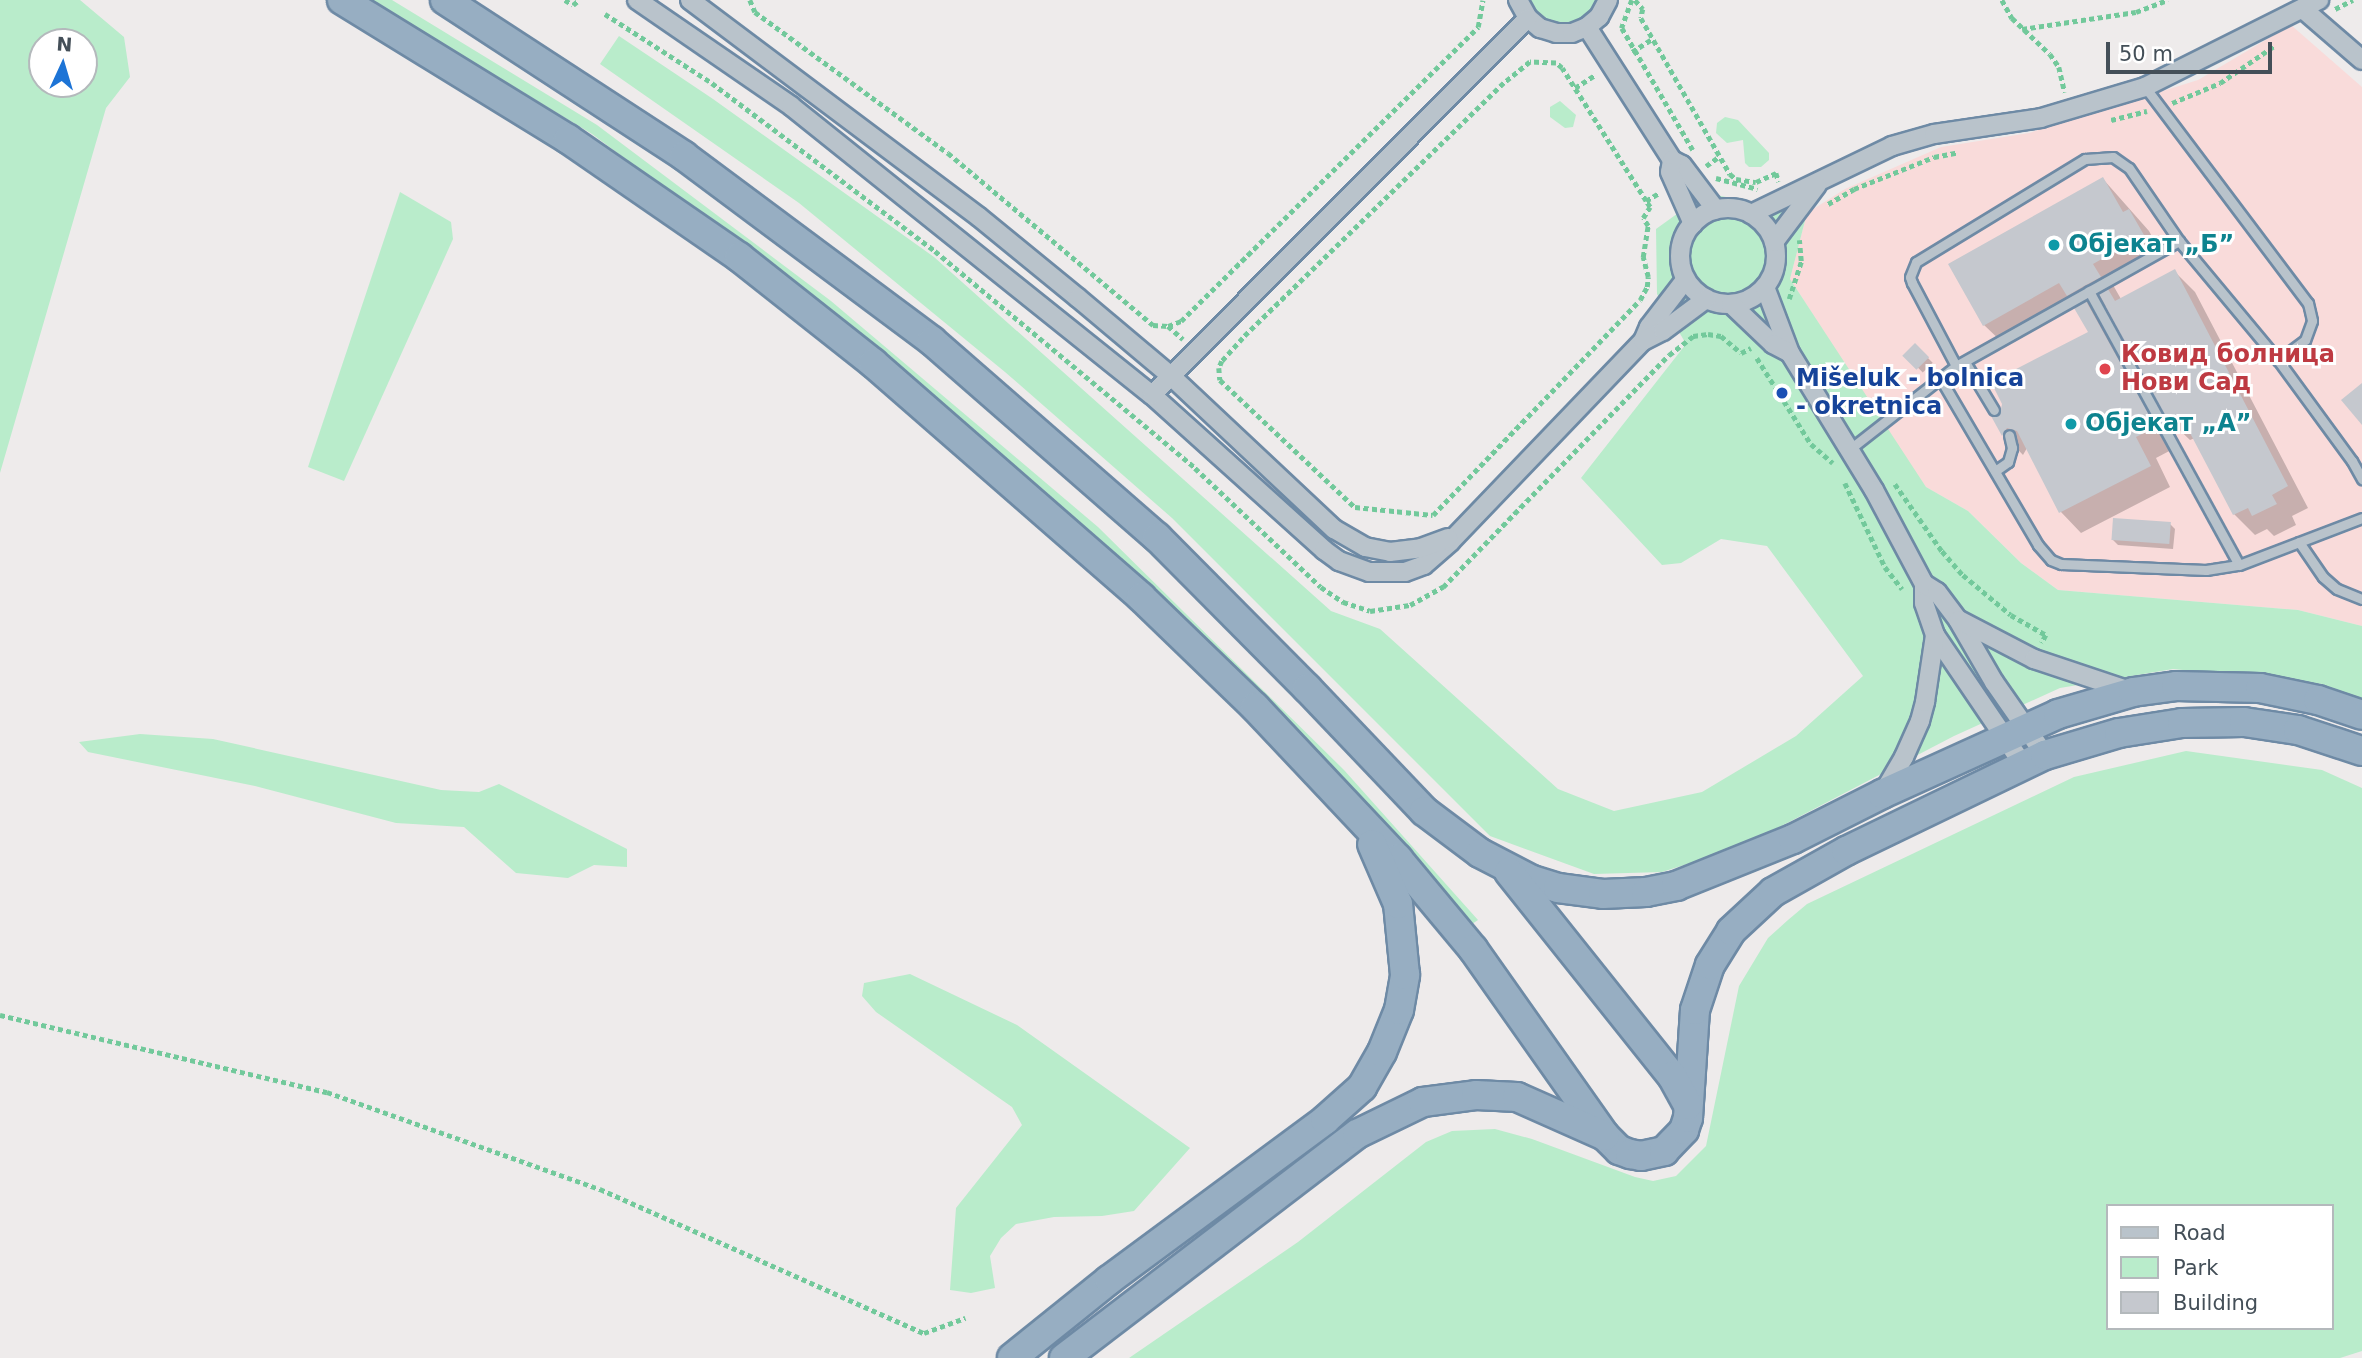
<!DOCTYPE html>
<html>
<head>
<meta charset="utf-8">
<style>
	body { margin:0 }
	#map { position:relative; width:2362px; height:1358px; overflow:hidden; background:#eeebeb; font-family:"DejaVu Sans",sans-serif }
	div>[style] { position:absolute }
	.medical>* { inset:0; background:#f9dbda }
	.green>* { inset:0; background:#b9eccb }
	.shadow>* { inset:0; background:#0003; transform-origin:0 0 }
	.building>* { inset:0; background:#c5c8ce; transform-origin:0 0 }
	.path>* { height:4.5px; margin-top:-2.25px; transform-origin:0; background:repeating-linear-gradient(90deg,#72c99b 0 5px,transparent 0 8.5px) }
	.roads { filter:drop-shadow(2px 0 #6e8aa5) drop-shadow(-2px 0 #6e8aa5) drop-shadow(0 2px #6e8aa5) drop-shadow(0 -2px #6e8aa5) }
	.service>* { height:9px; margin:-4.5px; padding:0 4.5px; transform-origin:4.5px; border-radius:4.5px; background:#b9c3cb }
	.minor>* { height:18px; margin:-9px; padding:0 9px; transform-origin:9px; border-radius:9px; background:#b9c3cb }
	.minor>.ring { margin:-9px; padding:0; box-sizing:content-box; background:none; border:18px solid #b9c3cb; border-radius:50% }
	.trunk>* { height:28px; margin:-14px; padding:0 14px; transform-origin:14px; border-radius:14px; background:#97aec2 }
	.dots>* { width:19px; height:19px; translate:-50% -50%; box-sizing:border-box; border:4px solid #fff; border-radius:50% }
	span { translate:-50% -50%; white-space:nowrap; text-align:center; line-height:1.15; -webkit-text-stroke:6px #fff; paint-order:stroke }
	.culture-label { font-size:24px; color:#0d838f; font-weight:700 }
	.left { translate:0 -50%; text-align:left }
	.health-label { font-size:24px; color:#be3a42; font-weight:700 }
	.transit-label { font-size:24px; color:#164399; font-weight:700 }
	.legend { position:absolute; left:2106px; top:1204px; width:228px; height:126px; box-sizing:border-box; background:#fff; border:2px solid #b4b9bc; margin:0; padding:9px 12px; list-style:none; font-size:21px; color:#444f58 }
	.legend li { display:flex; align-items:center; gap:14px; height:35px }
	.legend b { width:35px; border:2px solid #b4b9bc }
	.north { position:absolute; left:28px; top:28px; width:70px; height:70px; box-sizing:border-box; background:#fff; border:2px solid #b4b9bc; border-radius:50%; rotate:4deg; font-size:19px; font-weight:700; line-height:28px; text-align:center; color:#444f58 }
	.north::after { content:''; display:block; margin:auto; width:24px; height:32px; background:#1d74d6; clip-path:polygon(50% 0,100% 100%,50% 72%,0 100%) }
	.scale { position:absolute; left:2106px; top:42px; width:166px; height:32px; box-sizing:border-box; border:4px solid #444f58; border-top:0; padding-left:9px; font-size:21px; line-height:24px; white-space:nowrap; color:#444f58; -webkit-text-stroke:5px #fff; paint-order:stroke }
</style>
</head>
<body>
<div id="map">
	<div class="medical">
		<i style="clip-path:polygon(2291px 25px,2362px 87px,2362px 626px,2298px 610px,2058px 590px,2021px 563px,1968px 511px,1926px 487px,1906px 459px,1790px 279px,1807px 213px,1845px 189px,1941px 147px,2029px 133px,2198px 80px)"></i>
	</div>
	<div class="green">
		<i style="clip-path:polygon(evenodd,0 0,80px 0,124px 37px,130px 77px,106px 108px,0 473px,0 0,42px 42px,84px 42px,84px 84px,42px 84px,42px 42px)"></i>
		<i style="clip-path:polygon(370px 0,392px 0,597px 125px,831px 301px,1098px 527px,1344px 770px,1478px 920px,1469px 926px,1337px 774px,1092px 534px,825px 308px,592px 134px)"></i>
		<i style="clip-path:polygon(1524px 0,1601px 0,1587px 19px,1562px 27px,1536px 17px)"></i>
		<i style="clip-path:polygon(619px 36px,713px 99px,934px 257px,1331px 611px,1380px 629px,1558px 789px,1614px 811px,1702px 792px,1796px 736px,1863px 676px,1767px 546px,1721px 539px,1681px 563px,1662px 565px,1581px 478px,1686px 344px,1657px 294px,1656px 229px,1706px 193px,1807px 213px,1790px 279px,1926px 487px,1968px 511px,2021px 563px,2058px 590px,2298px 610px,2362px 626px,2362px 701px,2322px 684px,2173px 669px,2060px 688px,1954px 736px,1741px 847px,1662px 872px,1594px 874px,1490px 836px,1172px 518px,1005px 372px,799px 203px,600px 64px)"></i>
		<i style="clip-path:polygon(1560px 101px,1576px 115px,1573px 127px,1565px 128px,1550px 117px,1550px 107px)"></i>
		<i style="clip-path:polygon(1725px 117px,1738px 120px,1769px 153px,1769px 160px,1761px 167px,1749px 167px,1745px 163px,1743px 140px,1727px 143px,1716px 133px,1717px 123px)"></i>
		<i style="clip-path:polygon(400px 192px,451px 222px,453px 239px,344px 481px,308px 467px)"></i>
		<i style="clip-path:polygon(140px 734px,213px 739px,441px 790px,479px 792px,499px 784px,627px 849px,627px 867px,594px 865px,568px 878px,516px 873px,464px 827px,396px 823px,255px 786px,88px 752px,79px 742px)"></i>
		<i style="clip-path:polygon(evenodd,2186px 751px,2322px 770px,2362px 788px,2362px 1351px,2340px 1358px,1129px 1358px,1298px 1242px,1426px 1142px,1452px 1131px,1495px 1129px,1532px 1139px,1635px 1177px,1653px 1181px,1676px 1176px,1706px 1146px,1739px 986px,1768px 938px,1788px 920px,1807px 904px,2074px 777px,2186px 751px,2108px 1206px,2332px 1206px,2332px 1328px,2108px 1328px,2108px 1206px)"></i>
		<i style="clip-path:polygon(910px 974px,1017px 1025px,1190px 1148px,1134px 1211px,1102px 1216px,1054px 1217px,1016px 1224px,1001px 1238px,990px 1256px,995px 1288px,971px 1293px,950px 1290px,956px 1208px,1022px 1125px,1012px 1107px,876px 1012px,862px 996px,864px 983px)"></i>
	</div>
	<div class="shadow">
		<i style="clip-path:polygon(2103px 179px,2149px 231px,2163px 257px,2113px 285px,2121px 299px,2174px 271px,2195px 292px,2308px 508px,2292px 516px,2296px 525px,2274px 536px,2267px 529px,2255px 535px,2234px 514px,2195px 438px,2190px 440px,2169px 420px,2107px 305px,2095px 312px,2107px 324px,2175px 448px,2156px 458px,2170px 487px,2081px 533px,2061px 512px,2027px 448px,2023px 455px,2004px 435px,1994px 417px,2001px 415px,2090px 332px,2075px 306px,2005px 345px,1984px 325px)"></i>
		<i style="left:1915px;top:345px;width:25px;height:14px;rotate:45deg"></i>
		<i style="clip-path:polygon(2170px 524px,2175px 529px,2173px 549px,2118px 545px,2113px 540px)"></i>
	</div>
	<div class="building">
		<i style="clip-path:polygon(2103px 177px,2123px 212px,2129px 209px,2144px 235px,2093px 264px,2101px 277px,2084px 286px,2067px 296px,2059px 283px,1983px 326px,1948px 264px)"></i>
		<i style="clip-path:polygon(2175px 269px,2288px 486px,2272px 495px,2277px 504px,2252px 516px,2248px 508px,2233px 515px,2180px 414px,2168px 421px,2099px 294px,2108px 289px,2115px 301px)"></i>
		<i style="clip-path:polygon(2086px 301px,2156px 427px,2136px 437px,2151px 466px,2059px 513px,2017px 431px,2007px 428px,2002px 436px,1991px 416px,2000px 414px,2002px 404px,1991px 382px,2088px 332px,2074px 308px)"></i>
		<i style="left:1915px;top:343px;width:20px;height:18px;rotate:45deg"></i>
		<i style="clip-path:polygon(2362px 383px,2362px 425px,2341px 400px)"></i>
		<i style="left:2113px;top:518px;width:58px;height:22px;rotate:4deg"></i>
	</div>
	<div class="path">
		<i style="left:565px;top:0;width:9px;rotate:32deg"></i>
		<i style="left:573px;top:5px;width:8px;rotate:-40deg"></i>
		<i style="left:750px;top:0;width:13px;rotate:67deg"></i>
		<i style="left:755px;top:12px;width:239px;rotate:36.2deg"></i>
		<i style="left:948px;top:153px;width:268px;rotate:40deg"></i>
		<i style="left:1153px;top:325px;width:15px;rotate:4deg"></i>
		<i style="left:1168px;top:326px;width:14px;rotate:-21deg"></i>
		<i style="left:1181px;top:321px;width:418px;rotate:-44.7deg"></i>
		<i style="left:1478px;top:27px;width:27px;rotate:-80deg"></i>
		<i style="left:1632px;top:0;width:30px;rotate:110deg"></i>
		<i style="left:1622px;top:28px;width:141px;rotate:59.8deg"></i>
		<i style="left:1635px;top:0;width:12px;rotate:48deg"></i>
		<i style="left:1643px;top:9px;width:9px;rotate:103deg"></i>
		<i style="left:1641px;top:18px;width:180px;rotate:60.3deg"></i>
		<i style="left:1730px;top:174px;width:8px;rotate:40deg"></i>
		<i style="left:1736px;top:179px;width:20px;rotate:9deg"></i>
		<i style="left:1756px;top:182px;width:22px;rotate:-24deg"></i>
		<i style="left:1776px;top:173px;width:9px;rotate:72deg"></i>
		<i style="left:2002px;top:0;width:21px;rotate:61deg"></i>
		<i style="left:2012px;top:18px;width:52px;rotate:43.5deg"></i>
		<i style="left:2050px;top:54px;width:16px;rotate:55deg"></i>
		<i style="left:2059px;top:67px;width:26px;rotate:77deg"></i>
		<i style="left:2335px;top:9px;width:20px;rotate:-27deg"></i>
		<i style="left:605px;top:14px;width:127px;rotate:32.8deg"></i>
		<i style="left:712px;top:83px;width:279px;rotate:37deg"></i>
		<i style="left:935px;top:251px;width:339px;rotate:39.8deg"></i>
		<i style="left:1195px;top:468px;width:173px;rotate:43.4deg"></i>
		<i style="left:1321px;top:587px;width:27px;rotate:34deg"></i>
		<i style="left:1343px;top:602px;width:28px;rotate:18deg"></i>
		<i style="left:1370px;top:611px;width:40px;rotate:-8.5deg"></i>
		<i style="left:1410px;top:605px;width:38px;rotate:-29deg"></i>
		<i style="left:1443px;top:587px;width:324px;rotate:-45.8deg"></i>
		<i style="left:1669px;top:355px;width:31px;rotate:-38deg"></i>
		<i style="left:1693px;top:336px;width:15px;rotate:-8deg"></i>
		<i style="left:1708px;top:334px;width:13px;rotate:9deg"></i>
		<i style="left:1721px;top:336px;width:26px;rotate:40deg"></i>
		<i style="left:1741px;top:353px;width:11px;rotate:-27deg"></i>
		<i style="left:2022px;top:29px;width:115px;rotate:-8.5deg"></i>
		<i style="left:2136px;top:12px;width:34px;rotate:-21deg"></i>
		<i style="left:1632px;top:52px;width:24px;rotate:-33deg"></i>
		<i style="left:1575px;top:88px;width:24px;rotate:-33deg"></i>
		<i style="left:2172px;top:103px;width:52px;rotate:-22.6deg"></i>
		<i style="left:2220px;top:83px;width:65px;rotate:-34.4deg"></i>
		<i style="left:2111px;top:120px;width:37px;rotate:-14deg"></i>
		<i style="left:1706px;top:166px;width:17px;rotate:-36deg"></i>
		<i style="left:1716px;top:178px;width:43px;rotate:14.7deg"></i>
		<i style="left:1646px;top:201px;width:157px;rotate:-122.3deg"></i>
		<i style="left:1562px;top:68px;width:8px;rotate:-140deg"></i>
		<i style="left:1556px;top:63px;width:26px;rotate:-178deg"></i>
		<i style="left:1530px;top:62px;width:33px;rotate:141deg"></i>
		<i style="left:1504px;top:83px;width:365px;rotate:135.7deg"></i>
		<i style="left:1243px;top:338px;width:31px;rotate:132deg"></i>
		<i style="left:1222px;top:361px;width:8px;rotate:113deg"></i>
		<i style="left:1219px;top:368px;width:12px;rotate:85deg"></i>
		<i style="left:1220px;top:380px;width:185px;rotate:43.3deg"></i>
		<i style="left:1355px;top:507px;width:78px;rotate:5.9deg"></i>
		<i style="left:1433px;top:515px;width:298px;rotate:-46.1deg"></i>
		<i style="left:1640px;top:300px;width:15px;rotate:-62deg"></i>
		<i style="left:1647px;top:287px;width:10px;rotate:-84deg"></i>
		<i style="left:1648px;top:277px;width:21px;rotate:-104deg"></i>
		<i style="left:1643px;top:257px;width:31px;rotate:-81deg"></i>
		<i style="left:1648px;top:226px;width:9px;rotate:-122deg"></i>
		<i style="left:1643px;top:218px;width:13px;rotate:-58deg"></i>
		<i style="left:1650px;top:207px;width:7px;rotate:-124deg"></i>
		<i style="left:1646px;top:201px;width:15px;rotate:-32deg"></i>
		<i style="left:1828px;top:204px;width:30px;rotate:-30deg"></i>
		<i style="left:1854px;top:189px;width:86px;rotate:-21.8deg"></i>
		<i style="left:1934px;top:157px;width:25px;rotate:-11deg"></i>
		<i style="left:1789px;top:299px;width:40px;rotate:-72deg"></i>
		<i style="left:1801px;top:261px;width:21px;rotate:-95deg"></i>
		<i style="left:1168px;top:326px;width:20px;rotate:41deg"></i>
		<i style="left:1757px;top:358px;width:102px;rotate:57.9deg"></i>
		<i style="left:1811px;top:444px;width:29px;rotate:41deg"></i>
		<i style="left:1845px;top:483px;width:93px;rotate:64.5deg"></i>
		<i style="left:1885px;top:567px;width:28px;rotate:52deg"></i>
		<i style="left:1895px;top:484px;width:82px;rotate:55deg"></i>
		<i style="left:1942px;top:551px;width:32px;rotate:49deg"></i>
		<i style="left:1963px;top:575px;width:62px;rotate:39.8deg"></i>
		<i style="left:2011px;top:615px;width:40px;rotate:29.7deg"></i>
		<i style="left:2046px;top:635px;width:9px;rotate:117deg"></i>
		<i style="left:0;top:1015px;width:336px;rotate:13.3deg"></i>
		<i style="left:327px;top:1092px;width:290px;rotate:19.6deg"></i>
		<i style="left:600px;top:1189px;width:355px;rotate:24deg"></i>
		<i style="left:924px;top:1333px;width:44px;rotate:-20.1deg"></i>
	</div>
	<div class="roads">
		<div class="service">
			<i style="left:2145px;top:87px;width:271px;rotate:53deg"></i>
			<i style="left:2308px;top:303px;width:18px;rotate:77deg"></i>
			<i style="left:2312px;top:321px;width:20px;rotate:110deg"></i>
			<i style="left:2305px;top:340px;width:34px;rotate:143deg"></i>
			<i style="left:2089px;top:291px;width:312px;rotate:61.3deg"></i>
			<i style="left:1965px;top:362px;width:56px;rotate:58.9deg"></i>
			<i style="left:1956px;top:366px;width:94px;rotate:-117.9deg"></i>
			<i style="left:1912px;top:283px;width:6px;rotate:-108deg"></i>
			<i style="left:1910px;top:277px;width:16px;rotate:-68deg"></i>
			<i style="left:1916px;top:262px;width:198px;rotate:-31.4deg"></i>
			<i style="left:2085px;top:159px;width:28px;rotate:-4deg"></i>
			<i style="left:2113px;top:157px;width:19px;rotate:35deg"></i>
			<i style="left:2129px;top:168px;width:88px;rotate:55.6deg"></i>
			<i style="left:2179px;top:241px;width:155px;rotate:50.2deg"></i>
			<i style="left:2278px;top:360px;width:125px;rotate:53.8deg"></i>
			<i style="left:2352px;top:461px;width:21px;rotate:61deg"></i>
			<i style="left:1940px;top:378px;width:194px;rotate:59.6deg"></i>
			<i style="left:2038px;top:545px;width:20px;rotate:49deg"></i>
			<i style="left:2051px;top:560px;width:11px;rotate:22deg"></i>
			<i style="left:2061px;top:564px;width:145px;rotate:2.4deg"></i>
			<i style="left:2206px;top:570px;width:33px;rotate:-9deg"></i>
			<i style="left:2239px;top:565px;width:132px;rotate:-20.9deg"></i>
			<i style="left:1850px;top:449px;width:135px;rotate:-38.1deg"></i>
			<i style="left:1956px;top:366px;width:256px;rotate:-29.3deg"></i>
			<i style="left:1995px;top:471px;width:16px;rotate:-35deg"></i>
			<i style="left:2008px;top:462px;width:15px;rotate:-74deg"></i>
			<i style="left:2012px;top:448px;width:13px;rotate:-103deg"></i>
			<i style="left:2299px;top:542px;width:42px;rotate:55.6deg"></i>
			<i style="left:2323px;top:577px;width:18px;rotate:41deg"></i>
			<i style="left:2337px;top:589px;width:27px;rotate:22deg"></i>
		</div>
		<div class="minor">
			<i style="left:637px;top:0;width:187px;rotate:34.5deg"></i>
			<i style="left:791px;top:106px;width:462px;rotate:38.7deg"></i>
			<i style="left:1152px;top:395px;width:232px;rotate:42deg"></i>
			<i style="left:1324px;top:550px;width:19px;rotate:36deg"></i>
			<i style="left:1339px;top:561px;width:32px;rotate:20deg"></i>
			<i style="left:1369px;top:572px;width:36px"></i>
			<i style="left:1405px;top:572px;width:20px;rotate:-20deg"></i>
			<i style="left:1424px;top:565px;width:35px;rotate:-41deg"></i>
			<i style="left:1450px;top:542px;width:279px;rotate:-46.2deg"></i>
			<i style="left:1643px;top:341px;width:15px;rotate:-67deg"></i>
			<i style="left:1649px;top:327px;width:59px;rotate:-52.5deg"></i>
			<i style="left:690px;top:0;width:361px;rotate:36.9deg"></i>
			<i style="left:979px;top:217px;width:128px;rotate:39.3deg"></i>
			<i style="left:1078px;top:298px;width:121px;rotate:40deg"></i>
			<i style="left:1171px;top:376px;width:224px;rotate:43.2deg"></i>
			<i style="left:1334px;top:529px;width:36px;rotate:30deg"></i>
			<i style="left:1365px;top:547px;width:25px;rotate:11deg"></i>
			<i style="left:1390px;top:552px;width:31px;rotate:-7deg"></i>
			<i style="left:1421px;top:548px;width:29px;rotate:-20deg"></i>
			<i style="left:1518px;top:0;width:21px;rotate:61deg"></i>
			<i style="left:1528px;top:18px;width:16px;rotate:40deg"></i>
			<i style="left:1540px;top:28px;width:17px;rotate:17deg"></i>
			<i style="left:1556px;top:33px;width:16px"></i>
			<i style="left:1572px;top:33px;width:16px;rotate:-22deg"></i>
			<i style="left:1587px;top:27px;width:16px;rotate:-40deg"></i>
			<i style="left:1599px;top:17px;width:19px;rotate:-62deg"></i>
			<i style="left:2303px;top:9px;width:78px;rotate:40.8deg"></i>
			<i style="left:1587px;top:27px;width:158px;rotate:57.4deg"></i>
			<i style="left:1672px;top:160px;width:11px;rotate:27deg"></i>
			<i style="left:1682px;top:165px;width:56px;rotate:52.9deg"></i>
			<i style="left:1672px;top:160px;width:12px;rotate:99deg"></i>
			<i style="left:1670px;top:172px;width:57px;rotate:66.1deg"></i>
			<i class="ring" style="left:1680px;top:208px;width:78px;height:78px"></i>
			<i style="left:1751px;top:214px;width:157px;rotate:-25.7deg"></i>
			<i style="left:1892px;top:146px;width:44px;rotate:-15.9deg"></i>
			<i style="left:1934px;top:134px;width:108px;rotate:-8.5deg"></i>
			<i style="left:2041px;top:118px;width:109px;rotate:-16.6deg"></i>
			<i style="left:2145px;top:87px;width:195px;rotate:-26.6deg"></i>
			<i style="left:1774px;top:242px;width:71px;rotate:-53deg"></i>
			<i style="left:1765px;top:287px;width:71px;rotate:69.3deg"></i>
			<i style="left:1790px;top:353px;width:161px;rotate:58.5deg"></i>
			<i style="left:1874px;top:490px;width:106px;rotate:62deg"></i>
			<i style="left:1924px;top:584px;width:19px;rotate:90deg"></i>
			<i style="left:1924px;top:603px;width:34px;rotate:71deg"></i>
			<i style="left:1935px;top:635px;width:158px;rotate:55.8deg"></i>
			<i style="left:1731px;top:304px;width:58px;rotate:43.6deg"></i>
			<i style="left:1773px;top:344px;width:19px;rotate:28deg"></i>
			<i style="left:1643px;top:341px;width:22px;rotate:-27deg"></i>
			<i style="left:1663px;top:331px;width:54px;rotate:-36.7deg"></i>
			<i style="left:1152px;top:395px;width:532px;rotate:-45.08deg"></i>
			<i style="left:1924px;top:584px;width:15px;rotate:32deg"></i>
			<i style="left:1937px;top:592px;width:35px;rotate:53deg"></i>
			<i style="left:1958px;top:620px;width:72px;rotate:59.9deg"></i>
			<i style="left:1994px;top:682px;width:89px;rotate:55.1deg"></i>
			<i style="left:1959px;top:620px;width:85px;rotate:27.5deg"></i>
			<i style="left:2034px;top:659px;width:104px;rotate:18.4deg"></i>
			<i style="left:1883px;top:793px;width:42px;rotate:-59.7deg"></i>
			<i style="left:1904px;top:757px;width:39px;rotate:-66deg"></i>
			<i style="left:1920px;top:721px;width:20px;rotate:-75deg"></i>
			<i style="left:1925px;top:702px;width:68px;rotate:-81.5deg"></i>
		</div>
		<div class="trunk">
			<i style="left:342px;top:0;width:265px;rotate:31.6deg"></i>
			<i style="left:568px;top:139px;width:208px;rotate:34.6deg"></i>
			<i style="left:739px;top:257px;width:171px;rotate:38.3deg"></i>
			<i style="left:873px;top:363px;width:356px;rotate:41.1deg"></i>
			<i style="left:1141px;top:597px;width:158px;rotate:44deg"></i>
			<i style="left:1255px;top:707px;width:209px;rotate:46.7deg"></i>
			<i style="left:1398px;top:859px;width:117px;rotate:50.2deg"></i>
			<i style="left:1473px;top:949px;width:229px;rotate:54.8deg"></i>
			<i style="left:1605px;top:1136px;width:20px;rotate:45deg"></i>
			<i style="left:1619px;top:1150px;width:12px;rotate:20deg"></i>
			<i style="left:1630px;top:1154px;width:11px;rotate:10deg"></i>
			<i style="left:1641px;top:1156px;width:24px;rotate:-12deg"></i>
			<i style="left:1664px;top:1151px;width:29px;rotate:-46deg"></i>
			<i style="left:1684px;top:1130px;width:13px;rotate:-72deg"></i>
			<i style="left:1688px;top:1118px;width:108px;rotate:-86.3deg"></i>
			<i style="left:1695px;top:1010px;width:47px;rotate:-71.6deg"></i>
			<i style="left:1710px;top:965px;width:40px;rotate:-58deg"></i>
			<i style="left:1731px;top:931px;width:57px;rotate:-42.9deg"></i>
			<i style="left:1773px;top:892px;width:84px;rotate:-29.3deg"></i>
			<i style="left:1846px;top:851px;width:221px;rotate:-25.8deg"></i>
			<i style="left:2045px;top:755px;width:77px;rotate:-16.6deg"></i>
			<i style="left:2119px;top:733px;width:64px;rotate:-9deg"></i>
			<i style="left:2182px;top:723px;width:62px;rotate:-0.9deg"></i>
			<i style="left:2244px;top:722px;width:55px;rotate:8.4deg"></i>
			<i style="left:2298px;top:730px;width:67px;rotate:18.2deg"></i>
			<i style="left:445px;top:0;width:285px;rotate:33.1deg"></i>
			<i style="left:684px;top:156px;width:309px;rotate:36.7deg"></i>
			<i style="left:932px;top:341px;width:298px;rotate:41.1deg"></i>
			<i style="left:1157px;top:537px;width:213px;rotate:45.2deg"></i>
			<i style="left:1307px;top:688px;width:170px;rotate:46.4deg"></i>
			<i style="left:1424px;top:811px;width:70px;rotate:36.9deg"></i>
			<i style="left:1480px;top:853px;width:59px;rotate:27.4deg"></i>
			<i style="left:1532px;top:880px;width:27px;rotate:17deg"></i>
			<i style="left:1558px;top:888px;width:45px;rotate:7.6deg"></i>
			<i style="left:1603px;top:894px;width:43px;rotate:-2.7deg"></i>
			<i style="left:1646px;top:892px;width:31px;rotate:-11deg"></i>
			<i style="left:1676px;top:886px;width:126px;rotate:-21.9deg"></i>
			<i style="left:1793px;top:839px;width:100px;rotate:-26.8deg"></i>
			<i style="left:1882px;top:794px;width:193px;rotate:-24.4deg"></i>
			<i style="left:2058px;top:714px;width:78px;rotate:-16.3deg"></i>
			<i style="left:2133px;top:692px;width:43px;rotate:-7.9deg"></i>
			<i style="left:2176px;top:686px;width:84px;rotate:1.4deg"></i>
			<i style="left:2260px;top:688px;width:59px;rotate:11.7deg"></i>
			<i style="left:2318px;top:700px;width:46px;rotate:18.8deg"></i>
			<i style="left:1509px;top:872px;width:261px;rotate:51.4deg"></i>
			<i style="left:1672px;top:1076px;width:33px;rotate:61deg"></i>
			<i style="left:1012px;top:1358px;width:124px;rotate:-38.8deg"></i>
			<i style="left:1109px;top:1280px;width:269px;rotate:-36.5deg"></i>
			<i style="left:1325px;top:1120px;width:50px;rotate:-41.7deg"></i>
			<i style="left:1362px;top:1087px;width:40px;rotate:-60.3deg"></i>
			<i style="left:1382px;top:1052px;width:45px;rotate:-68deg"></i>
			<i style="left:1399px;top:1010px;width:36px;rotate:-80deg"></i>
			<i style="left:1405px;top:975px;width:71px;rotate:-95.6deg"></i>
			<i style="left:1398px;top:904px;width:65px;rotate:-113.4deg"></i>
			<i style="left:1064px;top:1358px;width:369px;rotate:-37.4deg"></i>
			<i style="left:1357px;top:1134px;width:73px;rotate:-25.9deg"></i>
			<i style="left:1423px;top:1102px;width:53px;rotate:-7.5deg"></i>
			<i style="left:1476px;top:1095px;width:41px;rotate:2.8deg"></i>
			<i style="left:1517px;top:1097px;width:96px;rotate:23.9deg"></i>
		</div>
	</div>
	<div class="dots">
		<i style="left:2054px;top:245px;background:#0f9aa8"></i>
		<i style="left:2105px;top:369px;background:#e0444e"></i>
		<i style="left:1782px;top:393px;background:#1a4fb4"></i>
		<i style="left:2071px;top:424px;background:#0f9aa8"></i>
	</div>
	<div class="culture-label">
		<span class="left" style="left:2068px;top:245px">Објекат „Б”</span>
		<span class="left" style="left:2085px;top:424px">Објекат „А”</span>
	</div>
	<div class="health-label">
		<span class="left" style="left:2121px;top:369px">Ковид болница<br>Нови Сад</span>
	</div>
	<div class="transit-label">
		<span class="left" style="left:1796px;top:393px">Mišeluk - bolnica<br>- okretnica</span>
	</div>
	<ul class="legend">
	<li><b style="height:9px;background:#b9c3cb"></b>Road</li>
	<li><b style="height:19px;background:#b9eccb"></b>Park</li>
	<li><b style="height:19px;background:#c5c8ce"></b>Building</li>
	</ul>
	<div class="north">N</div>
	<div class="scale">50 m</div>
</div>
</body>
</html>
